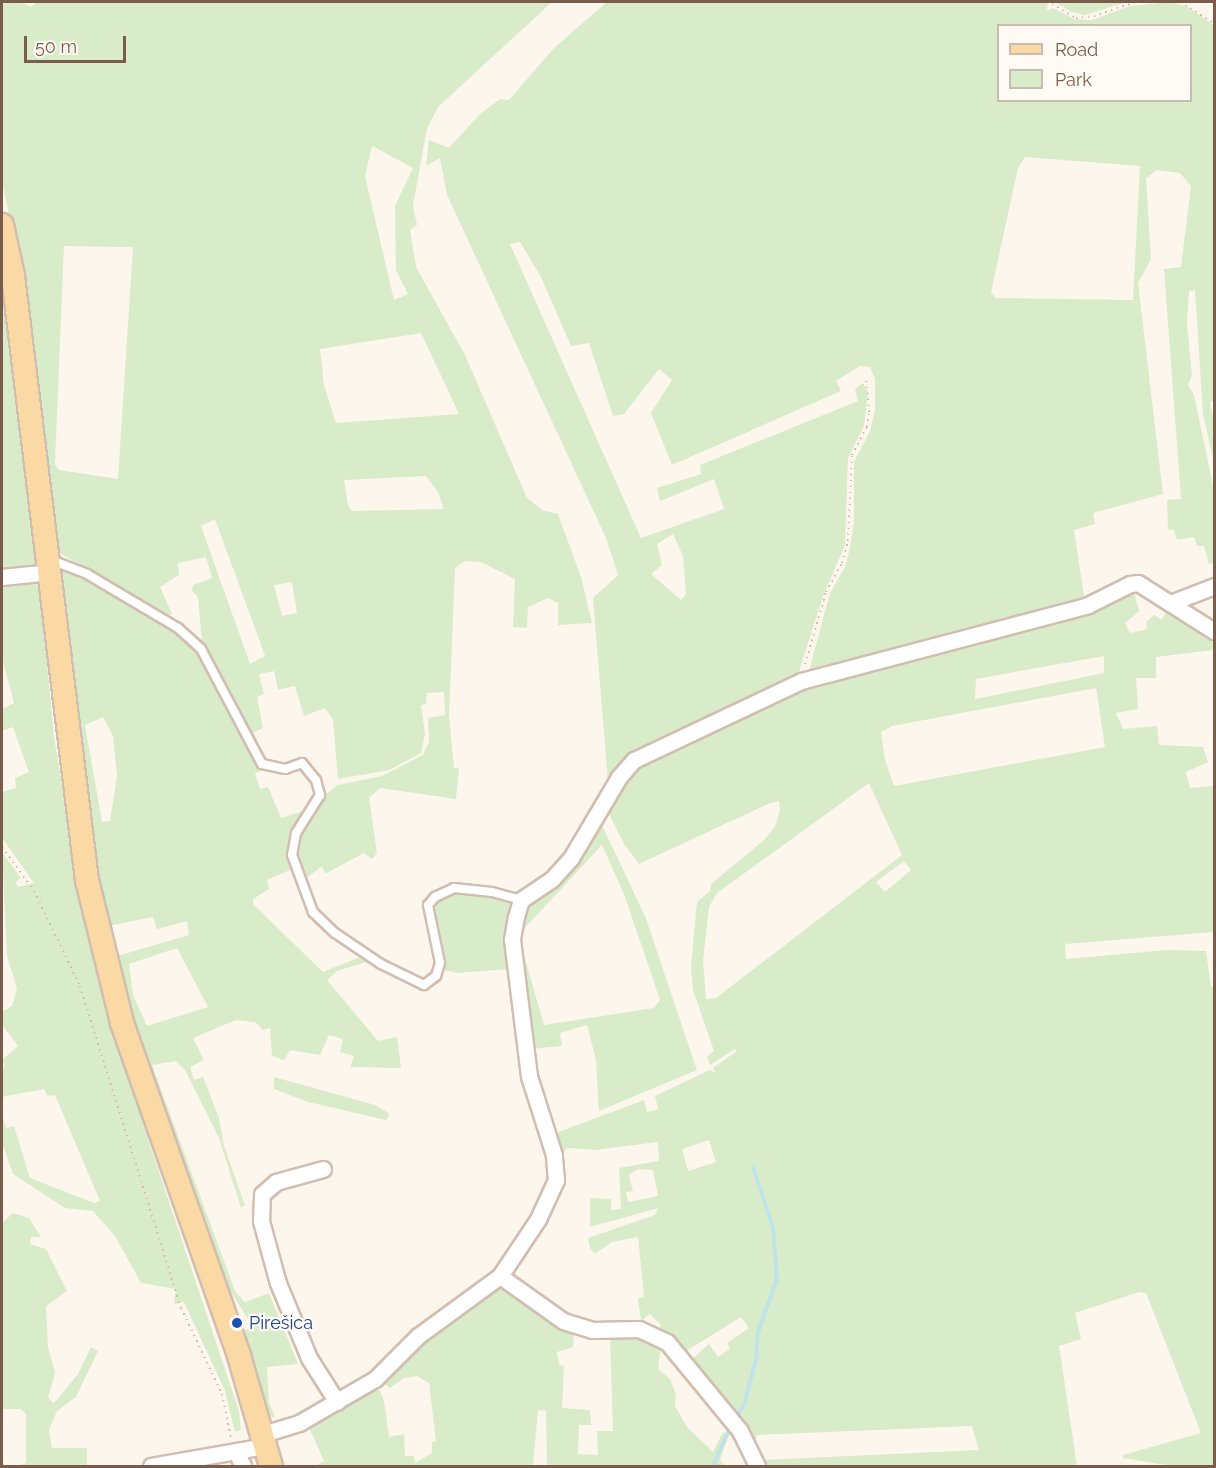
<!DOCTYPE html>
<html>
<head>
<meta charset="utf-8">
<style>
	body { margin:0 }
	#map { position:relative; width:1216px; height:1468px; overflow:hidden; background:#fdf6ec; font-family:Raleway,sans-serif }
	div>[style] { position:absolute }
	.green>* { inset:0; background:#d8ecc9 }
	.stream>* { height:4px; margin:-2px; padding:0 2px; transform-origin:2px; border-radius:2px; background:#bfe3e8 }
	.path>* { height:2px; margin-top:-1px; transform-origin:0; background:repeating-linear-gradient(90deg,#d9b8a5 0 1.5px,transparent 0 6px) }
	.roads { filter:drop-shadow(2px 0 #d1beb0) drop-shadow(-2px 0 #d1beb0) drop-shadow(0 2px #d1beb0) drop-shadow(0 -2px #d1beb0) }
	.service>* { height:8px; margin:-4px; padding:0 4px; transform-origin:4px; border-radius:4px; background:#fff }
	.minor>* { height:15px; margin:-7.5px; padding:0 7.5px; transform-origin:7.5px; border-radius:7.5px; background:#fff }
	.primary>* { height:22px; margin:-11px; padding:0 11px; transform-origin:11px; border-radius:11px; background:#fbd9a5 }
	.dots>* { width:16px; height:16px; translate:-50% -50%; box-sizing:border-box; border:3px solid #fffaf3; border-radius:50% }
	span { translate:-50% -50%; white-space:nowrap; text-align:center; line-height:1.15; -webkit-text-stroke:4.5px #fffaf3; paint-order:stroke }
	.transit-label { font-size:18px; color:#164399 }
	.left { translate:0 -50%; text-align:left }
	.frame { position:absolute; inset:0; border:3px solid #7a5c4d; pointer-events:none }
	.legend { position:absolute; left:997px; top:24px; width:195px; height:78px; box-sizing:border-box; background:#fffaf3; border:2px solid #cabbb1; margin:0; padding:8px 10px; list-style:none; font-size:18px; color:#7a5c4d }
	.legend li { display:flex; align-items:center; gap:12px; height:30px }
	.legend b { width:30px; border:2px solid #cabbb1 }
	.scale { position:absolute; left:24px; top:36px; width:102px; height:27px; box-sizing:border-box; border:3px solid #7a5c4d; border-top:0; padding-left:8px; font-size:18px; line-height:21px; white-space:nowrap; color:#7a5c4d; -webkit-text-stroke:4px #fffaf3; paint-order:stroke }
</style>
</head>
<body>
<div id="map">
	<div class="green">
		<i style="clip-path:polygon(evenodd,2px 2px,21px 2px,31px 7px,37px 2px,552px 2px,438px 107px,427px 129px,423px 150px,413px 205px,417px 225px,410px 230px,416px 267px,465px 355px,527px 498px,542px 510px,558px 514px,581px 577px,592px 623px,558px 625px,558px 603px,548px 598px,528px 607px,527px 628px,513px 627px,515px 579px,481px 562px,465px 561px,455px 568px,449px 715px,454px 768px,459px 768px,456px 799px,380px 788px,369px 798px,377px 853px,372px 859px,364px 853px,325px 874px,322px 866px,304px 880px,296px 868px,296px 845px,326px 794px,338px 785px,382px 776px,423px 755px,429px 742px,428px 718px,445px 715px,444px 692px,427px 693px,426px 704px,421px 705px,425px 734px,421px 753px,389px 770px,338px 779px,333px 720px,325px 708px,304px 716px,295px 686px,278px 690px,274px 671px,259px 674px,264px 694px,257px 697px,263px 728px,250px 734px,202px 641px,198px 597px,192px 591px,193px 585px,212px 578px,206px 557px,178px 563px,179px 575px,160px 587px,172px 614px,166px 615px,58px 552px,16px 247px,2px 182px,2px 2px,372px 146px,413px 168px,395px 206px,396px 270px,408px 294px,394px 300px,365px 176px,372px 146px,2px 2px,64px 246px,133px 247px,118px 479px,59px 470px,55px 464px,64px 246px,2px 2px,421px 333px,459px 414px,336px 423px,324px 385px,320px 349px,421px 333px,2px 2px,426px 476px,438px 492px,444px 509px,352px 511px,348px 506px,344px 480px,426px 476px,2px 2px,215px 519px,265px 656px,250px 664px,201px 526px,215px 519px,2px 2px,292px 582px,297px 613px,282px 616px,274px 585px,292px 582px)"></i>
		<i style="clip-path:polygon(evenodd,607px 2px,1049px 2px,1046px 11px,1053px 8px,1075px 19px,1092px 20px,1130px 6px,1170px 2px,1188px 7px,1214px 25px,1214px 401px,1210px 402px,1214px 420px,1214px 463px,1203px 414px,1195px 290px,1189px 291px,1187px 324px,1192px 376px,1188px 385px,1194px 395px,1214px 490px,1214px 563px,1209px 564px,1204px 546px,1197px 546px,1194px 537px,1177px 540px,1174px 530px,1168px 529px,1167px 500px,1181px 499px,1164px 269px,1181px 267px,1191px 186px,1180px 173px,1157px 170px,1146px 178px,1151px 259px,1138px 283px,1163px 494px,1093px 513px,1095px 524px,1074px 530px,1085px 603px,807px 678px,830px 593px,845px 567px,849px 552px,854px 523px,854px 462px,870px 431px,875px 410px,875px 379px,870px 367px,860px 366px,836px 381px,841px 391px,672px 465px,651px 413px,672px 380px,659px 369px,624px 414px,613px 416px,589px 343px,571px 346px,540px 275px,520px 242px,510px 244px,641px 538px,724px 509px,714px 479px,660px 501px,657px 488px,701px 474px,700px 465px,858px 401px,855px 389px,863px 383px,868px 392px,864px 426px,848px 458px,845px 545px,822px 599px,796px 681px,608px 782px,593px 598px,618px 575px,606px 538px,447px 195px,440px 158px,426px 166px,429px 140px,449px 148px,480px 114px,500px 99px,509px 100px,554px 48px,607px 2px,998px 26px,1190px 26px,1190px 100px,998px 100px,998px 26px,607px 2px,1025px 157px,1140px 166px,1133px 300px,996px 298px,991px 292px,1018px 168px,1025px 157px,607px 2px,673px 534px,683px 556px,686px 594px,681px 600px,651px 574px,662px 565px,657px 544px,673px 534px)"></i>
		<i style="clip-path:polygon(1055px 2px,1127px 2px,1085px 15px,1072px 12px)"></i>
		<i style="clip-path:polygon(2px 270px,36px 568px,2px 574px)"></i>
		<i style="clip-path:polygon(evenodd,61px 570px,97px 583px,165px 623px,188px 639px,209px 667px,261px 771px,255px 773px,260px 789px,268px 787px,281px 818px,303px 811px,287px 845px,290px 870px,267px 880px,269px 889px,253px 899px,253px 904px,323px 972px,360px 957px,370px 961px,337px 971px,327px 980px,378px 1041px,397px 1037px,401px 1068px,350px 1067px,354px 1056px,340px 1052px,343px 1039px,329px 1035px,320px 1055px,290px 1050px,284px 1060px,272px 1056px,270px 1028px,263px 1030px,255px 1022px,236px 1020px,193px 1038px,204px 1060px,190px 1067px,194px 1080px,203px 1077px,219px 1118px,224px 1146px,245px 1205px,241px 1208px,219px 1138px,185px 1070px,176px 1061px,152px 1065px,235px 1291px,245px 1302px,269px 1293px,298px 1364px,267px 1367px,269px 1403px,275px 1417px,271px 1417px,263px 1399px,255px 1372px,245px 1330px,251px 1327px,247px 1317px,217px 1271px,143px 1058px,114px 957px,189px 935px,187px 921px,157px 929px,153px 917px,108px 926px,91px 856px,57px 574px,61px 570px,103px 717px,113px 736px,117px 776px,110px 821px,102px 822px,85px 725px,103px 717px,61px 570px,177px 948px,208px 1007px,147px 1026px,133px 995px,129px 964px,177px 948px)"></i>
		<i style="clip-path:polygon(32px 581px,40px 589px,54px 737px,86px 925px,146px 1133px,239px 1411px,241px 1430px,235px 1432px,225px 1391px,184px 1302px,174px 1304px,176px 1289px,141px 1283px,115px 1236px,93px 1211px,65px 1208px,13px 1174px,2px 1143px,2px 1115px,6px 1128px,14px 1126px,30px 1178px,94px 1203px,100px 1201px,55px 1095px,48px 1096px,44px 1089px,2px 1097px,2px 1069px,5px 1066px,2px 1060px,18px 1046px,2px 1025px,2px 1012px,12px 1006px,17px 989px,7px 956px,2px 852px,21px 878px,15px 882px,18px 887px,34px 883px,2px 838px,2px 792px,16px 788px,15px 778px,29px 772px,13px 727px,2px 731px,2px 709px,14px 703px,2px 658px,2px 583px)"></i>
		<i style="clip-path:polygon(evenodd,1134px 592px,1139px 611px,1125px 623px,1130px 633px,1147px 629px,1146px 622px,1154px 615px,1162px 620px,1168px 608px,1214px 636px,1214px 650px,1156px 657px,1156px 678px,1136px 678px,1138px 709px,1116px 713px,1123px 729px,1157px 726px,1159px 745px,1203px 747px,1208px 762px,1186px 772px,1190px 788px,1214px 786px,1214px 932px,1065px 944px,1066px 959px,1167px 950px,1206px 951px,1211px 987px,1214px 987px,1214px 1466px,1172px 1466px,1123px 1458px,1123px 1455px,1201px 1433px,1146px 1293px,1139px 1292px,1075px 1313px,1081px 1339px,1059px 1346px,1077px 1466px,764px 1466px,761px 1460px,979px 1450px,972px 1426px,758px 1435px,753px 1442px,689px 1362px,709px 1344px,718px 1357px,730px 1349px,727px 1343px,749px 1328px,741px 1317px,683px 1353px,657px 1332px,661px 1325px,650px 1314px,641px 1321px,638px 1298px,644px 1297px,638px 1237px,612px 1242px,595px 1254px,590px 1248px,588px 1238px,655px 1215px,658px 1208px,590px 1227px,590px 1198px,611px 1199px,611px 1210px,621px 1209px,619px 1168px,659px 1161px,658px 1142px,594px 1150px,572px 1148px,566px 1149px,561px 1158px,554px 1140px,556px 1133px,644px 1100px,647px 1112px,658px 1109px,655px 1096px,710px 1070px,716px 1073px,713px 1068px,737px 1051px,735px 1049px,710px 1065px,707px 1057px,714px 1051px,693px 990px,691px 966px,697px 902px,710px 891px,711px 884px,763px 841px,775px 827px,780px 810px,779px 801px,770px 803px,639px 864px,624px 844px,610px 816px,609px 803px,629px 771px,795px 690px,1134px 592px,1104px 656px,1104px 673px,975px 699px,976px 679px,1104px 656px,1134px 592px,1096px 688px,1105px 747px,894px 786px,885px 760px,881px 732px,892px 726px,1096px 688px,1134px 592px,869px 783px,902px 855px,716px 998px,706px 999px,703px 961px,709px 907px,717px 893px,869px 783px,1134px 592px,904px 861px,911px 870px,885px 892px,876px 882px,904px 861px,1134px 592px,709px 1140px,716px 1162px,688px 1171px,682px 1149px,709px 1140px,1134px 592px,638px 1169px,653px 1170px,658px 1196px,628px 1202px,626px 1192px,633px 1191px,629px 1175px,638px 1169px)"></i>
		<i style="clip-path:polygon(evenodd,600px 821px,645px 916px,697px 1070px,599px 1111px,596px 1060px,587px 1025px,560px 1033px,562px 1046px,530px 1049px,518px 924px,528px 901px,600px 821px,602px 845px,624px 894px,660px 1000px,654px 1008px,544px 1025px,520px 941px,521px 932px,602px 845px)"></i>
		<i style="clip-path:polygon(455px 892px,506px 898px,511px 904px,510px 969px,457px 973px,441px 969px,435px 909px,438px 899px)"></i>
		<i style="clip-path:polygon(274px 1077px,375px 1105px,390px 1114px,386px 1120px,308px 1102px,274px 1089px)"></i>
		<i style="clip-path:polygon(13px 1213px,29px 1218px,41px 1237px,31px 1237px,30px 1244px,46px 1249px,67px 1291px,46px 1306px,48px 1347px,55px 1373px,48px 1398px,54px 1403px,78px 1374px,91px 1347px,98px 1351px,76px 1397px,57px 1411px,49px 1430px,52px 1448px,87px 1448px,87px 1466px,16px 1466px,26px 1463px,26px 1414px,21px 1409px,2px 1409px,2px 1223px)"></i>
		<i style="clip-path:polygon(500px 1287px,574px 1334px,573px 1347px,557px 1352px,559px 1365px,564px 1366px,562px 1408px,590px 1410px,591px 1425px,579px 1425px,578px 1454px,598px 1455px,597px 1431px,613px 1431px,610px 1336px,627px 1334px,661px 1344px,658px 1369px,670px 1379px,676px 1394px,675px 1406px,687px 1427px,713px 1452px,723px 1432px,728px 1435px,720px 1460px,726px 1466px,547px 1466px,546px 1411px,538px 1410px,533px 1466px,315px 1466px,324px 1461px,308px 1425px,371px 1388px,380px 1391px,384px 1401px,389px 1437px,404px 1434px,405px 1456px,414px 1456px,415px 1463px,432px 1453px,432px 1442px,436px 1441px,429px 1383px,417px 1376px,404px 1378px,390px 1388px,382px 1382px,399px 1358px,492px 1288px)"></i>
	</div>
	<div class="stream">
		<i style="left:735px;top:1420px;width:18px;rotate:-61deg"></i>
		<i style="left:744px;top:1404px;width:46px;rotate:-74.7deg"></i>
		<i style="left:756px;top:1360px;width:28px;rotate:-86deg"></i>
		<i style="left:758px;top:1332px;width:56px;rotate:-70.3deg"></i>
		<i style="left:777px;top:1279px;width:51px;rotate:-94.5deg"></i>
		<i style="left:773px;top:1228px;width:64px;rotate:-108.2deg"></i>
		<i style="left:713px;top:1466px;width:44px;rotate:-65.8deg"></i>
	</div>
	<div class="path">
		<i style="left:1180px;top:2px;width:40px;rotate:32deg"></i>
		<i style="left:1052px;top:4px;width:28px;rotate:30deg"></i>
		<i style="left:1076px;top:18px;width:18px;rotate:-6deg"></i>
		<i style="left:1094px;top:16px;width:44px;rotate:-18.4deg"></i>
		<i style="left:805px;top:664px;width:75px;rotate:-73.7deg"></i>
		<i style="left:826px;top:592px;width:33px;rotate:-61deg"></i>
		<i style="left:842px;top:563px;width:23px;rotate:-75deg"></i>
		<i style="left:848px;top:541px;width:86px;rotate:-87.3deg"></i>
		<i style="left:852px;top:455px;width:32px;rotate:-62deg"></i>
		<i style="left:867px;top:427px;width:15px;rotate:-82deg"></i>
		<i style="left:869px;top:412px;width:34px;rotate:-95deg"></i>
		<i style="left:2px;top:847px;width:54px;rotate:54deg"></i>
		<i style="left:34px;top:891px;width:106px;rotate:64.2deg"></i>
		<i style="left:80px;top:986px;width:337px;rotate:72.6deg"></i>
		<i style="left:181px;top:1308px;width:95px;rotate:64.5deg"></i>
		<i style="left:222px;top:1394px;width:45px;rotate:78.4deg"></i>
	</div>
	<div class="roads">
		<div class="service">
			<i style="left:51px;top:560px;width:39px;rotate:21deg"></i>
			<i style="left:87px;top:574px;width:106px;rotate:30.7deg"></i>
			<i style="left:178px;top:628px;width:31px;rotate:42deg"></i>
			<i style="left:201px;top:649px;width:130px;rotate:62.1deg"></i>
			<i style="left:262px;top:764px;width:24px;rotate:12deg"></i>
			<i style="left:285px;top:769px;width:18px;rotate:-19deg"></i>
			<i style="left:302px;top:763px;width:22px;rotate:51deg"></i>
			<i style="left:316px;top:780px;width:16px;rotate:75deg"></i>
			<i style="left:320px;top:795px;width:45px;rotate:122.3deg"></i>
			<i style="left:296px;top:833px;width:22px;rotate:100deg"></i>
			<i style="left:292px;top:855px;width:61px;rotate:69.8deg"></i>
			<i style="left:313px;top:912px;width:30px;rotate:44deg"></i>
			<i style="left:335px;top:933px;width:55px;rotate:34deg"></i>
			<i style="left:381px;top:964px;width:48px;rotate:26deg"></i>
			<i style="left:424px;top:985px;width:15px;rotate:-37deg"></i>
			<i style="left:436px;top:976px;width:14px;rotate:-73deg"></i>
			<i style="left:440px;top:963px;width:59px;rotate:-101.7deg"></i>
			<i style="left:428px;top:905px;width:11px;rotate:-49deg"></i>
			<i style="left:435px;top:897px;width:21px;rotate:-25deg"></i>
			<i style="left:454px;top:888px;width:38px;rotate:6deg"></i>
			<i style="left:492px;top:892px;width:30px;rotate:15deg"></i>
		</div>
		<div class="minor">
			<i style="left:2px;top:577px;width:49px;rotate:-5.8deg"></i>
			<i style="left:1170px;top:603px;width:47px;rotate:-21.1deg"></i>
			<i style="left:323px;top:1169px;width:49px;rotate:164.5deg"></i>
			<i style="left:276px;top:1182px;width:18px;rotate:139deg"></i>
			<i style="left:262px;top:1194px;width:27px;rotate:92deg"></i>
			<i style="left:261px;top:1221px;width:64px;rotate:74.7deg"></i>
			<i style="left:278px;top:1283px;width:81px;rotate:67.5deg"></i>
			<i style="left:309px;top:1358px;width:52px;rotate:57.5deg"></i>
			<i style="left:500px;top:1276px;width:77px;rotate:35.5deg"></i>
			<i style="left:563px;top:1321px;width:30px;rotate:17deg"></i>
			<i style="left:592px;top:1330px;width:47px;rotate:-1.2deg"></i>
			<i style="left:639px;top:1329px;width:31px;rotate:25deg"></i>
			<i style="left:667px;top:1342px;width:115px;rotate:50.6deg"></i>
			<i style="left:740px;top:1431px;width:39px;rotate:64deg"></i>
			<i style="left:263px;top:1434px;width:38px;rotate:-17deg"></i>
			<i style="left:299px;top:1423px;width:88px;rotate:-30.1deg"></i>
			<i style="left:375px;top:1379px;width:61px;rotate:-45deg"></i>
			<i style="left:418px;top:1336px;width:102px;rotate:-36.2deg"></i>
			<i style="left:500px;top:1276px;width:69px;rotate:-56.3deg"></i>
			<i style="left:538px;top:1219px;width:43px;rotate:-65.2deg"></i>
			<i style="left:556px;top:1180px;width:25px;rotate:-95deg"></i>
			<i style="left:554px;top:1155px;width:83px;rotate:-107.6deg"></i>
			<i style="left:529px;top:1076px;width:138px;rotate:-97.1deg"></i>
			<i style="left:512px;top:939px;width:22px;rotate:-80deg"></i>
			<i style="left:516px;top:917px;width:18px;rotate:-74deg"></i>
			<i style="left:521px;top:900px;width:37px;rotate:-34deg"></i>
			<i style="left:552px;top:879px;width:28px;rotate:-48deg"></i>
			<i style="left:571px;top:858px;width:94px;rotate:-59.3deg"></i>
			<i style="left:619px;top:777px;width:23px;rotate:-49deg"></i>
			<i style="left:634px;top:760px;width:185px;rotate:-25.3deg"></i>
			<i style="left:801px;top:681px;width:297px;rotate:-14.8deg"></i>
			<i style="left:1088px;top:605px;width:47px;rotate:-26.6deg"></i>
			<i style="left:1130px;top:584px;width:8px;rotate:-7deg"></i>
			<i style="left:1138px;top:583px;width:90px;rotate:32.3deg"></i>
			<i style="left:236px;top:1452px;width:16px;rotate:63deg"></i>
			<i style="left:151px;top:1466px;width:116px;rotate:-10deg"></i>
		</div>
		<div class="primary">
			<i style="left:2px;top:225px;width:52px;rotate:77.8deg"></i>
			<i style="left:13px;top:276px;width:609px;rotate:83.02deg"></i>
			<i style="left:87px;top:880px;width:147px;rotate:76.2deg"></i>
			<i style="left:122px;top:1023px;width:353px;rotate:70.6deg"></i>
			<i style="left:239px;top:1356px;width:115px;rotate:73.8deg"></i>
		</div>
	</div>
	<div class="dots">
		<i style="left:237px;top:1323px;background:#1a4fb4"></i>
	</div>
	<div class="transit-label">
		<span class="left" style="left:249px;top:1323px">Pirešica</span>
	</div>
	<div class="frame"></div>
	<ul class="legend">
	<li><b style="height:8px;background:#fbd9a5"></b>Road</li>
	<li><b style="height:16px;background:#d8ecc9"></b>Park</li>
	</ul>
	<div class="scale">50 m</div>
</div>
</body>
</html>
